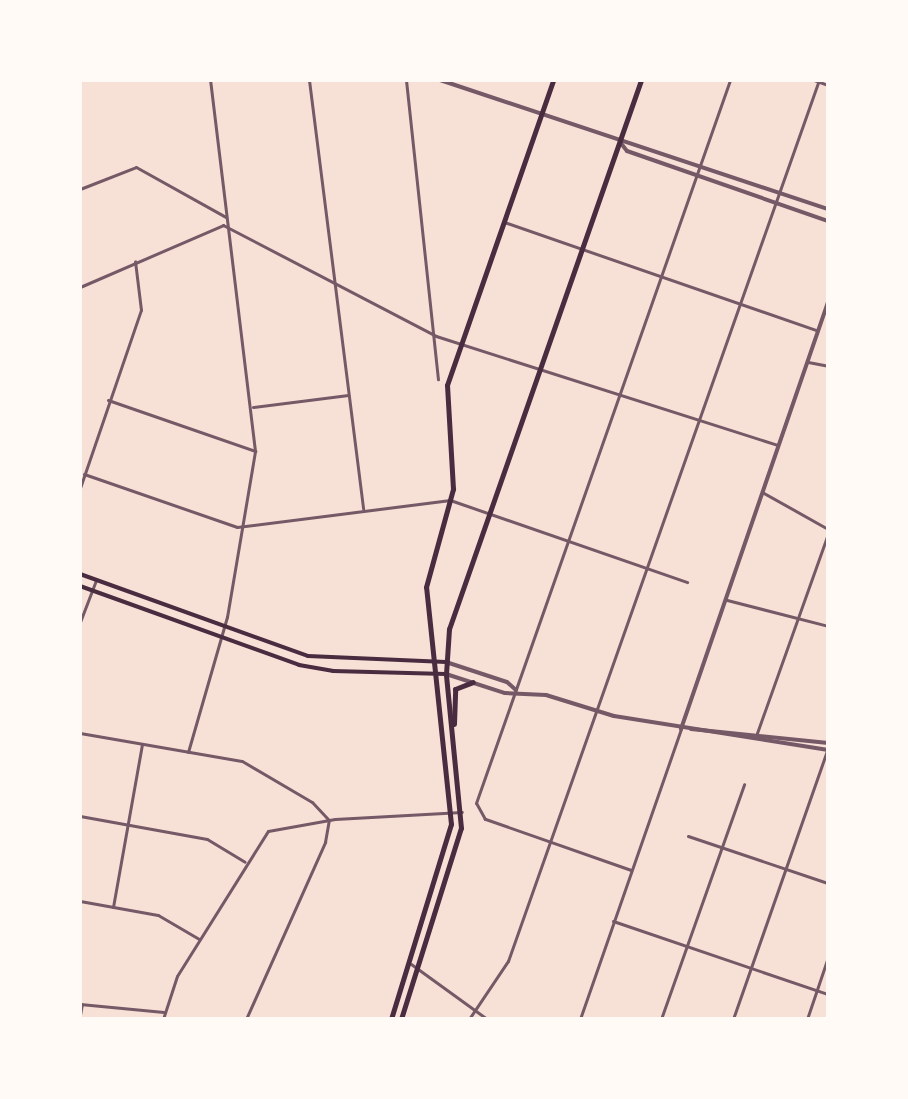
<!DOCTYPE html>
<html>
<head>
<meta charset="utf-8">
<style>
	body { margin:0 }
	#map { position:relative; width:908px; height:1099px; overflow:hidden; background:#f7e1d7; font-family:Mulish,sans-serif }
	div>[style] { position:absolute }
	.minor>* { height:3px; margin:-1.5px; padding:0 1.5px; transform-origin:1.5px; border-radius:1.5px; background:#755966 }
	.tertiary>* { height:4px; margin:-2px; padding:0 2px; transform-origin:2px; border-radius:2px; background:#755966 }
	.secondary>* { height:4px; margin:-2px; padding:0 2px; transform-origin:2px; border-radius:2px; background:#4a2c40 }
	.primary>* { height:5px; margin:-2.5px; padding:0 2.5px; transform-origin:2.5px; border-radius:2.5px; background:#4a2c40 }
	span { translate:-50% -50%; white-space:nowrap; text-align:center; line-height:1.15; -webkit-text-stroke:7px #fffaf5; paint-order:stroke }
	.frame { position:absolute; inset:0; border:82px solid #fffaf5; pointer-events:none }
</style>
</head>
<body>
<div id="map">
	<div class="minor">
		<i style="left:309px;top:80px;width:432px;rotate:82.8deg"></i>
		<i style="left:406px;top:80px;width:301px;rotate:83.9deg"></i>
		<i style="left:814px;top:80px;width:15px;rotate:20deg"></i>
		<i style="left:80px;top:189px;width:60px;rotate:-21.4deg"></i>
		<i style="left:136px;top:167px;width:103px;rotate:29.1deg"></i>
		<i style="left:504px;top:222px;width:332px;rotate:19.1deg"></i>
		<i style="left:80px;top:287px;width:156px;rotate:-23.4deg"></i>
		<i style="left:223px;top:225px;width:240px;rotate:27.5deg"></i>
		<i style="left:436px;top:336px;width:359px;rotate:17.7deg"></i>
		<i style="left:808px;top:362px;width:20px;rotate:11deg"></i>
		<i style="left:108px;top:400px;width:156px;rotate:19.1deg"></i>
		<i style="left:253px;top:407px;width:96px;rotate:-7.2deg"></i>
		<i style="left:84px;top:474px;width:162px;rotate:19.1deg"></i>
		<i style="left:237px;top:527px;width:215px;rotate:-7.2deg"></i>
		<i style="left:450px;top:500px;width:251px;rotate:19.1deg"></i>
		<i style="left:80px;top:488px;width:188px;rotate:-71.1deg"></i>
		<i style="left:141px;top:310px;width:49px;rotate:-97deg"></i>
		<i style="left:762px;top:492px;width:76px;rotate:29.3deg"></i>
		<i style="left:727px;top:600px;width:104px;rotate:14.4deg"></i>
		<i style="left:80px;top:622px;width:45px;rotate:-69.1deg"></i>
		<i style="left:80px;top:733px;width:164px;rotate:9.8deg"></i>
		<i style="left:242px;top:761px;width:81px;rotate:30.4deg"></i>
		<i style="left:312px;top:802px;width:25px;rotate:47deg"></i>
		<i style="left:757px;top:733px;width:211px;rotate:-70.4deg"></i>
		<i style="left:188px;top:752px;width:141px;rotate:-73.9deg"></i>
		<i style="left:227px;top:617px;width:168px;rotate:-80.4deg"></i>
		<i style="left:255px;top:451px;width:374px;rotate:-96.9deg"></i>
		<i style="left:80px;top:816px;width:129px;rotate:10.3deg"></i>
		<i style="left:207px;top:839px;width:44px;rotate:31.2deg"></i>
		<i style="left:688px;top:836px;width:148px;rotate:18.6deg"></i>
		<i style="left:631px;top:870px;width:155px;rotate:-160.7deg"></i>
		<i style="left:485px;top:819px;width:18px;rotate:-119deg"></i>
		<i style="left:476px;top:803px;width:766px;rotate:-70.64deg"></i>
		<i style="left:80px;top:901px;width:79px;rotate:10.2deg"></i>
		<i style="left:158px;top:915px;width:48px;rotate:30.3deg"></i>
		<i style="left:113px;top:907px;width:165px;rotate:-79.9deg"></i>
		<i style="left:613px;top:921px;width:227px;rotate:18.8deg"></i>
		<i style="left:411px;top:964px;width:94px;rotate:35.9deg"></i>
		<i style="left:80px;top:1004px;width:84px;rotate:5.4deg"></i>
		<i style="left:80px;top:1015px;width:11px;rotate:-80deg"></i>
		<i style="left:163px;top:1019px;width:45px;rotate:-72deg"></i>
		<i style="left:177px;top:976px;width:171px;rotate:-57.9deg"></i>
		<i style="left:268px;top:831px;width:68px;rotate:-10.2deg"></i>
		<i style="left:335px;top:819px;width:127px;rotate:-3.2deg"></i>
		<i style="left:246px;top:1019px;width:194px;rotate:-65.9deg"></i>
		<i style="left:325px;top:842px;width:22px;rotate:-80deg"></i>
		<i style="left:469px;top:1019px;width:70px;rotate:-56.1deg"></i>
		<i style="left:508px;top:961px;width:934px;rotate:-70.56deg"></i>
		<i style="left:580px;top:1019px;width:307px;rotate:-70.8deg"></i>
		<i style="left:661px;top:1019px;width:249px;rotate:-70.5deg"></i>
		<i style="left:733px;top:1019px;width:285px;rotate:-70.7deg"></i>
		<i style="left:807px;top:1019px;width:65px;rotate:-71.3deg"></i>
	</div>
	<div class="tertiary">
		<i style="left:440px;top:80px;width:409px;rotate:18.4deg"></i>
		<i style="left:620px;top:142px;width:11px;rotate:52deg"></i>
		<i style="left:627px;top:151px;width:213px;rotate:19.2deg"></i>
		<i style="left:446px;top:662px;width:64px;rotate:18.2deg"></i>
		<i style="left:507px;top:682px;width:12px;rotate:42deg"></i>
		<i style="left:446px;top:674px;width:62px;rotate:17.9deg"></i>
		<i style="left:505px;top:693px;width:41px;rotate:2.8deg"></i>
		<i style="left:546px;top:695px;width:71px;rotate:17.2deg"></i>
		<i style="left:614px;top:716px;width:217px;rotate:9deg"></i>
		<i style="left:681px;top:729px;width:451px;rotate:-71deg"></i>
		<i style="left:691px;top:729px;width:138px;rotate:5.8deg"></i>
	</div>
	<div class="secondary">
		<i style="left:80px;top:574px;width:242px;rotate:19.8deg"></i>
		<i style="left:308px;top:656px;width:138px;rotate:2.5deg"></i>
		<i style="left:80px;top:586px;width:233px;rotate:19.8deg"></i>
		<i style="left:299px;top:665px;width:35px;rotate:10deg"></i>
		<i style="left:333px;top:671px;width:113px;rotate:1.5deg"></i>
	</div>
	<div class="primary">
		<i style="left:454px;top:724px;width:35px;rotate:-88deg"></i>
		<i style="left:455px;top:689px;width:19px;rotate:-21deg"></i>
		<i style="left:391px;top:1019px;width:204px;rotate:-72.9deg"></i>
		<i style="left:451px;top:824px;width:238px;rotate:-96deg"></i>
		<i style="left:426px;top:587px;width:102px;rotate:-74.6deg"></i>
		<i style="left:453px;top:489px;width:104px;rotate:-93.3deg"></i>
		<i style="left:447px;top:385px;width:323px;rotate:-70.8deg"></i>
		<i style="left:401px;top:1019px;width:200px;rotate:-72.6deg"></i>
		<i style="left:461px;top:828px;width:155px;rotate:-95.6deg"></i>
		<i style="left:446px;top:674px;width:45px;rotate:-86.2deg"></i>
		<i style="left:449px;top:629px;width:582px;rotate:-70.72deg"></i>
	</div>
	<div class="frame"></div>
</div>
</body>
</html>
